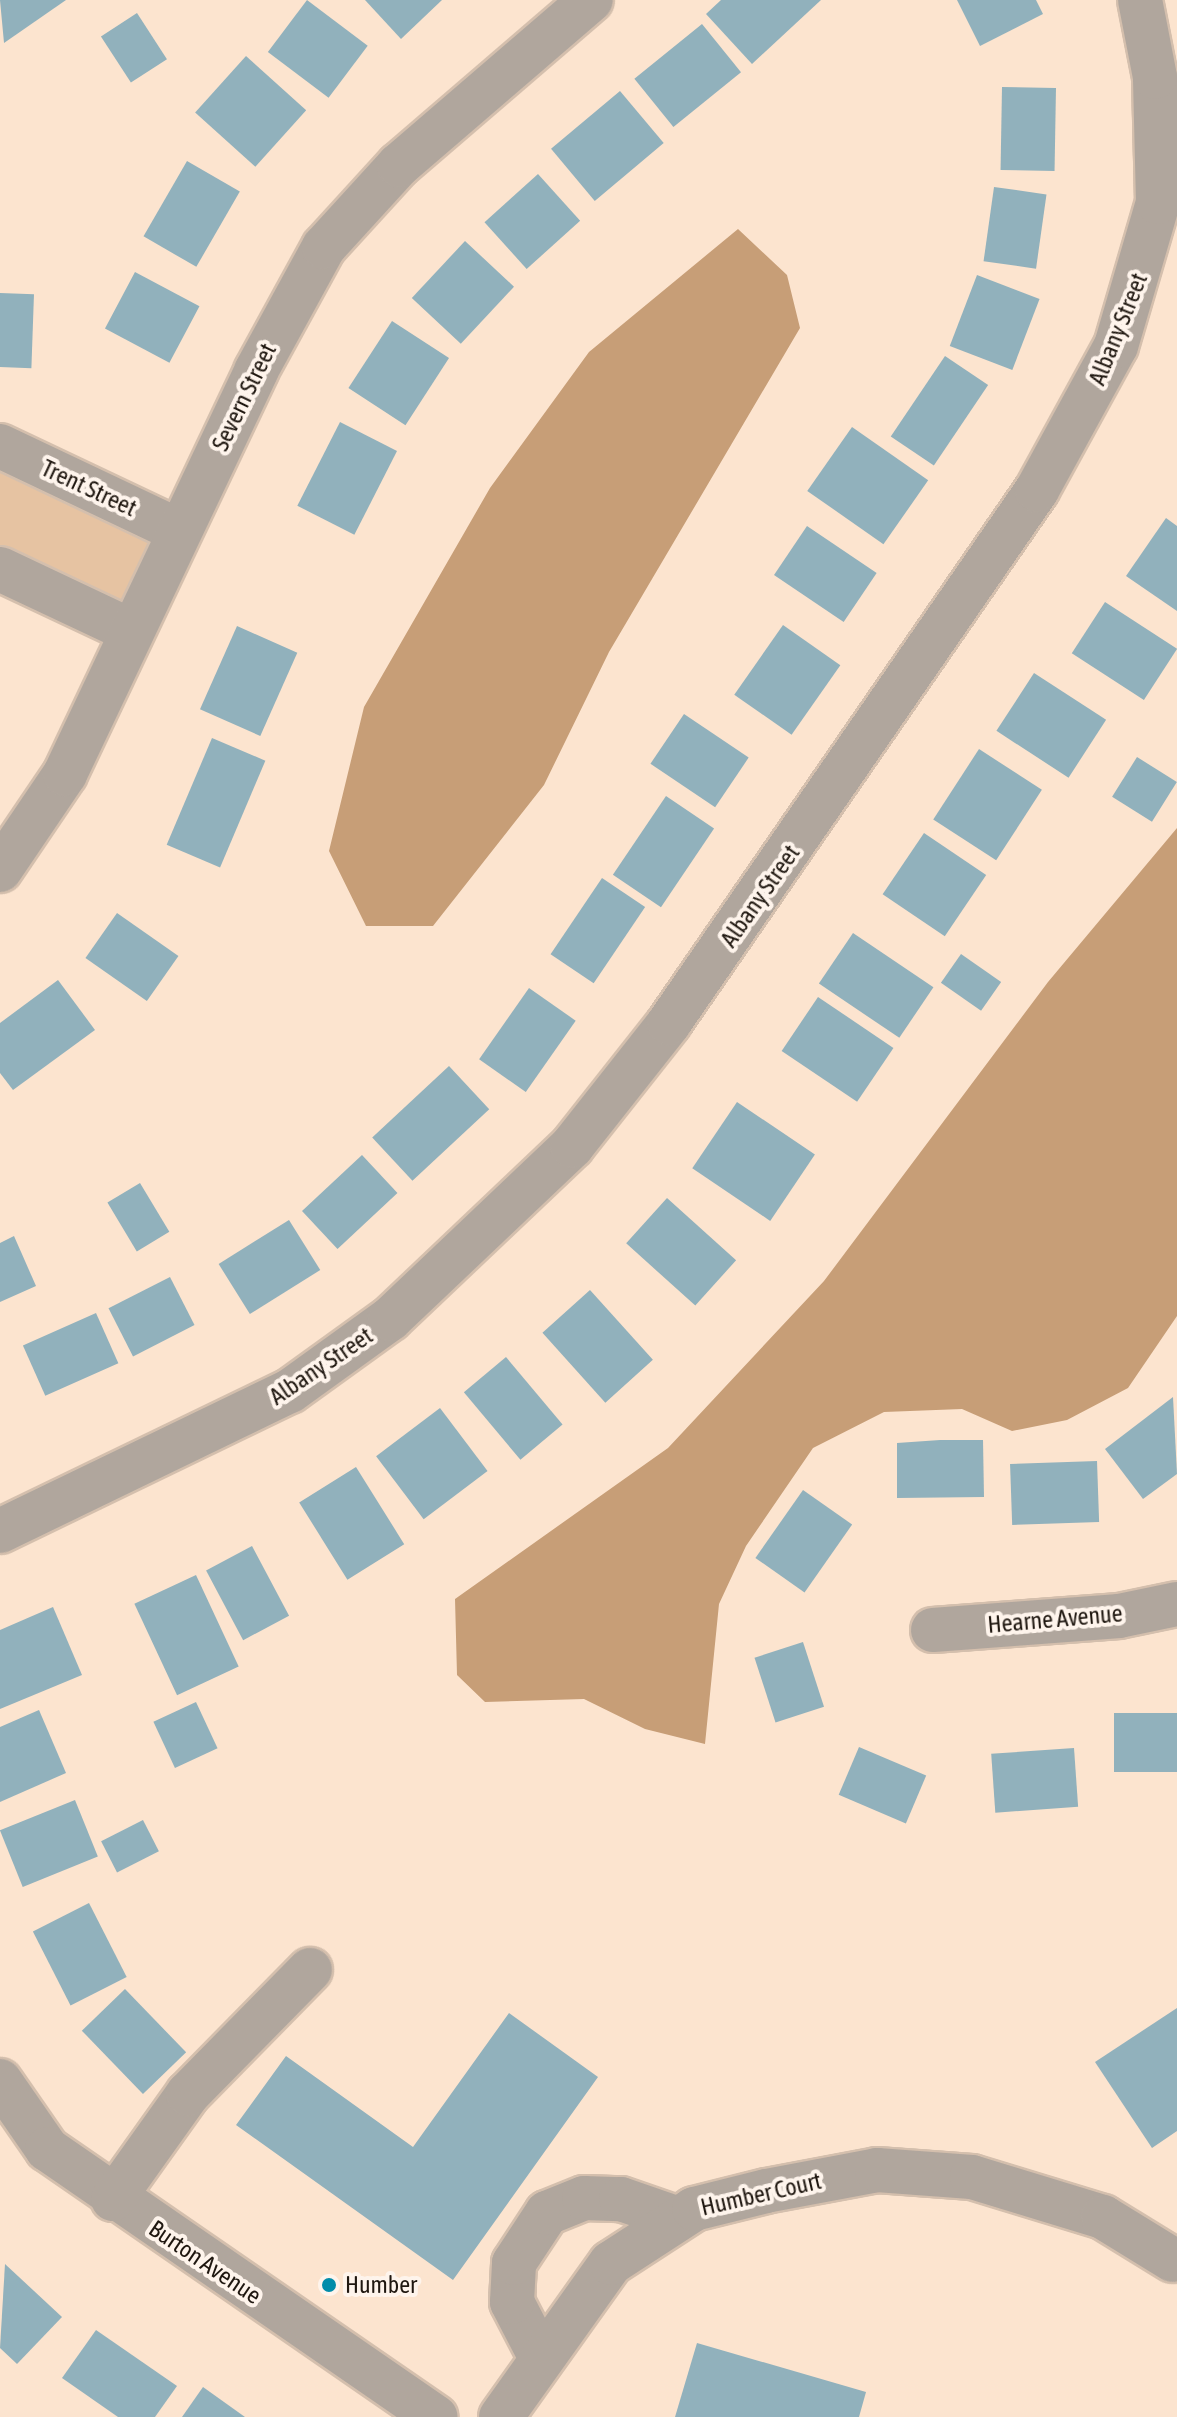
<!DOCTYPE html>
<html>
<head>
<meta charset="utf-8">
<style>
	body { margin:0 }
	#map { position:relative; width:1177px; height:2417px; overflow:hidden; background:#fce4cf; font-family:"Asap Condensed",sans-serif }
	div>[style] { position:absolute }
	.green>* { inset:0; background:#e6c3a2 }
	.forest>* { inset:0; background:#c79e77 }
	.building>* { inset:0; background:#91b1bc; transform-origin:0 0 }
	.roads { filter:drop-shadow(2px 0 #d4bfad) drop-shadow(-2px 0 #d4bfad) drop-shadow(0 2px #d4bfad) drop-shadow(0 -2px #d4bfad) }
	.minor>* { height:44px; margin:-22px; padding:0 22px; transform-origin:22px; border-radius:22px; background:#b0a69d }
	.dots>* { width:22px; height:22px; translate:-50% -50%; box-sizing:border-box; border:4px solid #fef4ec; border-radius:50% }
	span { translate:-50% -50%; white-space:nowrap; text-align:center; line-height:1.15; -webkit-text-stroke:8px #fef4ec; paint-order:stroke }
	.street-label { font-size:24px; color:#1f1710 }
	.poi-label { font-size:24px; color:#1f1710 }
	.left { translate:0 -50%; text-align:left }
</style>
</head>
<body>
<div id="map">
	<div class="green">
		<i style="clip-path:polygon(0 450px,171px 531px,128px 625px,0 566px)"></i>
	</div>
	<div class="forest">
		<i style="clip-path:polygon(738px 229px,787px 275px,800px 328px,609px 652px,544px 785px,433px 926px,366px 926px,329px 851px,364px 707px,490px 488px,589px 352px)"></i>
		<i style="clip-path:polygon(1177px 828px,1177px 1316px,1128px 1388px,1067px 1420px,1012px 1431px,962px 1409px,884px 1412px,813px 1448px,746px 1546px,719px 1604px,705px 1744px,645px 1729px,584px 1699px,485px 1702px,457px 1675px,455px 1599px,668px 1448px,824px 1281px,1048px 982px)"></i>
	</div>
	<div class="building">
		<i style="clip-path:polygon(0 0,66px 0,4px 43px)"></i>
		<i style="left:307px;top:0;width:76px;height:65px;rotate:37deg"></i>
		<i style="clip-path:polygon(365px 0,442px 0,401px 39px)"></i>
		<i style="clip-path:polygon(721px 0,821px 0,752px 64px,706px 14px)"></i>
		<i style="clip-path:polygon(957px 0,1036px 0,1043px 14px,980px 46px)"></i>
		<i style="left:137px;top:13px;width:55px;height:43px;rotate:57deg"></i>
		<i style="left:702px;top:24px;width:62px;height:87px;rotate:51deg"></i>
		<i style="left:246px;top:56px;width:81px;height:76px;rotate:42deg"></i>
		<i style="left:1002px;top:87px;width:54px;height:83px;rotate:1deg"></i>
		<i style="left:620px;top:91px;width:68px;height:90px;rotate:50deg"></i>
		<i style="left:187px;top:161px;width:61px;height:87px;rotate:30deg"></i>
		<i style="left:538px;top:174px;width:63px;height:72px;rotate:48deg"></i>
		<i style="left:994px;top:187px;width:53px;height:75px;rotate:8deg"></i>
		<i style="left:465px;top:241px;width:67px;height:78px;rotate:43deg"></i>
		<i style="left:135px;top:272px;width:73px;height:64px;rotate:28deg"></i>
		<i style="left:977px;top:275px;width:67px;height:76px;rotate:21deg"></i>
		<i style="left:0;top:293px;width:34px;height:74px;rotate:2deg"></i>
		<i style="left:392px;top:321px;width:68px;height:80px;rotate:33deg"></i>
		<i style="left:945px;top:356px;width:52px;height:97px;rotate:34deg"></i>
		<i style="left:340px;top:422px;width:64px;height:94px;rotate:27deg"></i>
		<i style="left:852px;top:427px;width:93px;height:78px;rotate:35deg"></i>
		<i style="clip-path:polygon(1166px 518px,1177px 526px,1177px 611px,1126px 576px)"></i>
		<i style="left:807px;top:526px;width:84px;height:59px;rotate:34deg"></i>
		<i style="left:1105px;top:602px;width:86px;height:61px;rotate:33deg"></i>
		<i style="left:783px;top:625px;width:70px;height:85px;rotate:35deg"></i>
		<i style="left:237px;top:626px;width:66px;height:91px;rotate:24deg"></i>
		<i style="left:1034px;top:673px;width:86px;height:69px;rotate:33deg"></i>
		<i style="left:684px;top:714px;width:78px;height:60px;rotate:34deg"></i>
		<i style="left:212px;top:738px;width:58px;height:116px;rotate:23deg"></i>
		<i style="left:979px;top:749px;width:75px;height:84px;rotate:33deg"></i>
		<i style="left:1137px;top:757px;width:47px;height:47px;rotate:32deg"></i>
		<i style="left:666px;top:796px;width:58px;height:95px;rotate:34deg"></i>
		<i style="left:924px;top:833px;width:75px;height:74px;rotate:34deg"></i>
		<i style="left:602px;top:878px;width:52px;height:92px;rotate:34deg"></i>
		<i style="left:117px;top:913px;width:75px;height:55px;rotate:35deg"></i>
		<i style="left:853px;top:933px;width:97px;height:61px;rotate:34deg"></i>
		<i style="left:961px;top:954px;width:49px;height:35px;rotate:35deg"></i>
		<i style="clip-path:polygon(58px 980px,95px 1030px,13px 1090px,0 1073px,0 1023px)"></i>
		<i style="left:529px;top:988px;width:57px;height:87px;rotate:35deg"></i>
		<i style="left:818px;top:997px;width:91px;height:65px;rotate:34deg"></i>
		<i style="left:449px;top:1066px;width:59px;height:105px;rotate:47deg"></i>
		<i style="left:737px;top:1102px;width:94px;height:80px;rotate:34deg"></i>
		<i style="left:362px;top:1155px;width:52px;height:82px;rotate:47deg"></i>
		<i style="left:140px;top:1183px;width:57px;height:38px;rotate:59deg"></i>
		<i style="left:667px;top:1198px;width:93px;height:61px;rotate:42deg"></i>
		<i style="left:289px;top:1220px;width:59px;height:83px;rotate:58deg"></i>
		<i style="clip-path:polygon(14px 1236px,36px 1286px,0 1302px,0 1243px)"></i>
		<i style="left:170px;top:1277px;width:54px;height:69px;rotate:63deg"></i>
		<i style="left:590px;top:1290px;width:94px;height:64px;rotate:48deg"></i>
		<i style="left:96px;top:1313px;width:55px;height:80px;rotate:66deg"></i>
		<i style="left:506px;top:1357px;width:88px;height:55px;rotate:50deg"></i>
		<i style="clip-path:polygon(1173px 1397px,1177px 1474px,1143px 1499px,1105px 1449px)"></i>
		<i style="left:440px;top:1408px;width:79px;height:80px;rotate:53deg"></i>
		<i style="clip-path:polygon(940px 1440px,983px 1440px,984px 1497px,897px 1498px,897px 1443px)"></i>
		<i style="left:1097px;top:1461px;width:61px;height:87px;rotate:88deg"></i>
		<i style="left:356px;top:1467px;width:91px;height:67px;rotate:58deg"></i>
		<i style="left:803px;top:1490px;width:60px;height:83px;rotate:35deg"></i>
		<i style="left:252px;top:1546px;width:79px;height:52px;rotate:62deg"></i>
		<i style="left:196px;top:1575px;width:101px;height:68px;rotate:65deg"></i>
		<i style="clip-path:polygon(53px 1607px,82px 1675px,0 1709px,0 1630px)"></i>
		<i style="left:803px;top:1642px;width:68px;height:51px;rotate:72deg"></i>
		<i style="left:196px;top:1702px;width:51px;height:47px;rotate:65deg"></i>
		<i style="clip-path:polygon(39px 1710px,66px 1773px,0 1802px,0 1727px)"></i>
		<i style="left:1177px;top:1713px;width:59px;height:63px;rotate:90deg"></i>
		<i style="left:859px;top:1747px;width:73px;height:52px;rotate:23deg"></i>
		<i style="left:1074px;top:1748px;width:59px;height:83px;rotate:86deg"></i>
		<i style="left:75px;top:1800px;width:61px;height:81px;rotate:68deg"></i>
		<i style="left:143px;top:1820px;width:35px;height:47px;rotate:63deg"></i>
		<i style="left:89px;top:1903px;width:83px;height:63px;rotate:63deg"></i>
		<i style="left:125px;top:1989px;width:88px;height:60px;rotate:46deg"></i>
		<i style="clip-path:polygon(1177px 2008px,1177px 2131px,1152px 2148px,1095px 2062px)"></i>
		<i style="clip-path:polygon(509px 2013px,598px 2077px,453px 2280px,236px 2125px,286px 2056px,413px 2147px)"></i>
		<i style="clip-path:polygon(5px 2264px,62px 2317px,17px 2364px,0 2348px)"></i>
		<i style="clip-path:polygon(96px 2330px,177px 2386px,155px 2417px,118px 2417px,62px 2378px)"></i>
		<i style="clip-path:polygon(697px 2343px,866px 2392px,859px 2417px,675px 2417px)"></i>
		<i style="clip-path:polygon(203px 2387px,245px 2417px,182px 2417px)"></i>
	</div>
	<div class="roads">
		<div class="minor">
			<i style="left:0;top:446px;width:198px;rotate:25.4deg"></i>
			<i style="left:0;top:569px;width:145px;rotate:25.3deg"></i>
			<i style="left:0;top:870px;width:116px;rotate:-55.9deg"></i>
			<i style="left:65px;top:774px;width:446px;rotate:-64.6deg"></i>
			<i style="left:256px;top:371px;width:141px;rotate:-61.3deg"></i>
			<i style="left:324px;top:247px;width:111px;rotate:-47.6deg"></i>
			<i style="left:399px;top:165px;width:253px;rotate:-40.7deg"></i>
			<i style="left:0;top:1531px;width:322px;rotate:-25.8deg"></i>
			<i style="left:290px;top:1391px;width:123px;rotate:-35.8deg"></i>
			<i style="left:390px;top:1319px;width:251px;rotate:-43.5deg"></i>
			<i style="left:572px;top:1146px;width:157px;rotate:-51.7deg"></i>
			<i style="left:669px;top:1023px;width:648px;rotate:-55.38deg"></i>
			<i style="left:1037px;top:490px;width:164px;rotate:-61.3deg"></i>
			<i style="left:1116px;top:346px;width:150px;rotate:-73.7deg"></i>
			<i style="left:1158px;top:202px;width:125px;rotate:-91.4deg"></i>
			<i style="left:1155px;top:77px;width:78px;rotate:-101deg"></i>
			<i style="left:933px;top:1630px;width:187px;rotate:-4.3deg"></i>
			<i style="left:1119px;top:1616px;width:59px;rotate:-11.7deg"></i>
			<i style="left:0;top:2081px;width:83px;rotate:55.3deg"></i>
			<i style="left:47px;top:2149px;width:472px;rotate:34.6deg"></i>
			<i style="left:113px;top:2199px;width:129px;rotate:-54.5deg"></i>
			<i style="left:188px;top:2094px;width:174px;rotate:-45.5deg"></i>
			<i style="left:541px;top:2358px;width:63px;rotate:-117.4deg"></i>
			<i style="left:512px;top:2302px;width:39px;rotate:-87deg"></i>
			<i style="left:514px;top:2263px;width:60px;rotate:-56.6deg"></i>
			<i style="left:547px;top:2213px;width:40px;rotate:-22deg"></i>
			<i style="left:584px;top:2198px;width:37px;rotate:2deg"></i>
			<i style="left:621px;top:2199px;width:58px;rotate:19.1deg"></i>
			<i style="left:501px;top:2417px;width:189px;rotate:-54.5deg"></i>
			<i style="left:611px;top:2263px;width:99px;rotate:-33deg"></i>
			<i style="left:694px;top:2209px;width:74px;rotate:-14deg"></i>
			<i style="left:766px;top:2191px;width:113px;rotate:-10.7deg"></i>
			<i style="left:877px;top:2170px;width:95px;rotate:4.2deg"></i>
			<i style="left:972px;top:2177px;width:137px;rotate:17deg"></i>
			<i style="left:1103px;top:2217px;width:82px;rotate:31.6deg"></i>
		</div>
	</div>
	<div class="dots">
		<i style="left:329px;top:2285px;background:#008caa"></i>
	</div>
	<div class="street-label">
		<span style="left:1118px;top:329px;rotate:-68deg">Albany Street</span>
		<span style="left:244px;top:397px;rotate:-64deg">Severn Street</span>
		<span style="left:89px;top:488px;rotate:25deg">Trent Street</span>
		<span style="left:760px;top:896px;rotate:-55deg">Albany Street</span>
		<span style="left:321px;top:1366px;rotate:-34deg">Albany Street</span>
		<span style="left:1055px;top:1619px;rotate:-5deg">Hearne Avenue</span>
		<span style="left:761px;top:2194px;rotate:-13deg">Humber Court</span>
		<span style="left:205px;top:2262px;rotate:34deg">Burton Avenue</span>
	</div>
	<div class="poi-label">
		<span class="left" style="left:345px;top:2285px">Humber</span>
	</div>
</div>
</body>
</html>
